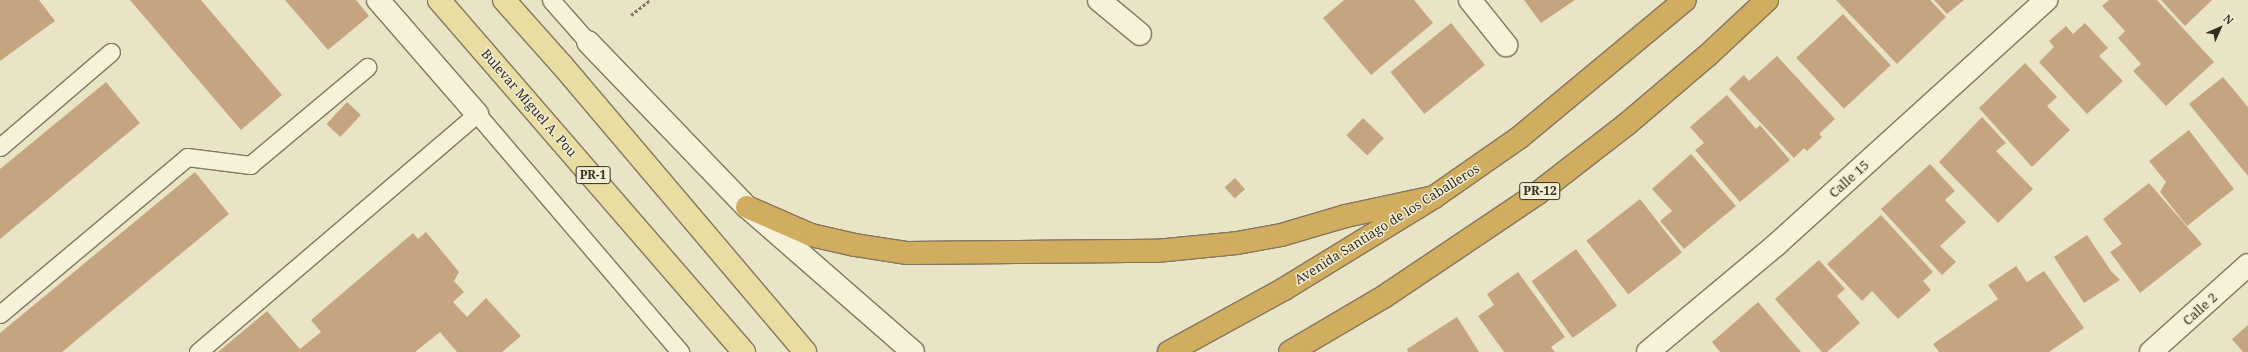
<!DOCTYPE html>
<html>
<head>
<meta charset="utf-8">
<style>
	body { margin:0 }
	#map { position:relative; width:2248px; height:352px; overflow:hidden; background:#eae4c6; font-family:"Noto Serif",serif }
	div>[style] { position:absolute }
	.building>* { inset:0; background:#c5a580; transform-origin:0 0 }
	.path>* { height:2.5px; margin-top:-1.25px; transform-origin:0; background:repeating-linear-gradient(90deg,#84775e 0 3px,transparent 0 5px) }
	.roads { filter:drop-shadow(1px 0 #84775e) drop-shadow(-1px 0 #84775e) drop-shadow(0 1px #84775e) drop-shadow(0 -1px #84775e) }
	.lane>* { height:17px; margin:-8.5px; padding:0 8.5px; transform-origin:8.5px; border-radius:8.5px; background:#f6f1d9 }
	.street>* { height:22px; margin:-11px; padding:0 11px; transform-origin:11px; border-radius:11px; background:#f6f1d9 }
	.primary>* { height:22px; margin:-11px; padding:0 11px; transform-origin:11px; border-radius:11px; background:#e9dda2 }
	.highway>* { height:22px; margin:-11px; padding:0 11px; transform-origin:11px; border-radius:11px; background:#d1ae5f }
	span { translate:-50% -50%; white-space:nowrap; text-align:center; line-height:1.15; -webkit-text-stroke:3px #f2eed5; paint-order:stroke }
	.shield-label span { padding:1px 3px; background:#f2eed5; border:1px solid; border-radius:3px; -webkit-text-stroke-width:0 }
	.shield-label { font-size:12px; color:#352d20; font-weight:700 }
	.street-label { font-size:13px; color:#352d20 }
	.north { position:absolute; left:2200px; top:8px; width:40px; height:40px; -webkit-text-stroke:3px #f2eed5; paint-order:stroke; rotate:45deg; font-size:11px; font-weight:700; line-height:16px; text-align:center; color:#352d20 }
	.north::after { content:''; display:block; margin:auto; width:14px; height:18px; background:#352d20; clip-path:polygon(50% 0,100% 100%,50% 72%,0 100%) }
</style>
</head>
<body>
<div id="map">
	<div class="building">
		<i style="clip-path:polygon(0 0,39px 0,55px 21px,0 61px)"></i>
		<i style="clip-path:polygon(130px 0,201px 0,282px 95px,241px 130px)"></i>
		<i style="clip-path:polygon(285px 0,356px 0,369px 16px,328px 50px)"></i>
		<i style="clip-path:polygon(1344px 0,1414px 0,1433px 23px,1371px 75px,1323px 18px)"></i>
		<i style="clip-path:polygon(1524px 0,1575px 0,1541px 23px)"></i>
		<i style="clip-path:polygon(1836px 0,1930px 0,1946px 17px,1897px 64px)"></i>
		<i style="clip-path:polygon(1934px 0,1964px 0,1947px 14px)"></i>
		<i style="clip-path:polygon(2109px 0,2157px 0,2214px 62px,2166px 106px,2133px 71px,2141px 64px,2118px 38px,2125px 31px,2102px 6px)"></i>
		<i style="clip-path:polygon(2161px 0,2212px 0,2185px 26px)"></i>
		<i style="left:1843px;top:14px;width:70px;height:64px;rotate:47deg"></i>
		<i style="left:1451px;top:23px;width:54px;height:78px;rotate:51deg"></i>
		<i style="clip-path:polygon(2085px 23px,2108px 48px,2099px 56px,2123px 81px,2087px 114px,2039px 62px,2054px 47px,2049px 41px,2066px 26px,2073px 34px)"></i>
		<i style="clip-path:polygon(1777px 56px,1835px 119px,1819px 134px,1822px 137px,1807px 151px,1804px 148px,1794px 158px,1729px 89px,1744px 75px,1749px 81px)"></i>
		<i style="clip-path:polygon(2025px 63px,2057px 97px,2047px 106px,2070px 130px,2032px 167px,1979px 108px)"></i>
		<i style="clip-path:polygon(2223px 77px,2248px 107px,2248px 176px,2189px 104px)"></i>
		<i style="clip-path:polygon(106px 82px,140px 123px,0 239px,0 169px)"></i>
		<i style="clip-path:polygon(1727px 95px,1756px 129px,1760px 125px,1790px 160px,1740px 202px,1695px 150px,1704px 143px,1690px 127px)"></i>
		<i style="left:347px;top:102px;width:19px;height:30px;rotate:43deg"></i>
		<i style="clip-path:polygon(1982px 117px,2006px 143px,1996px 151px,2033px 189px,1998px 223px,1939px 162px)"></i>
		<i style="left:1363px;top:118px;width:29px;height:24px;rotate:44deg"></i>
		<i style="clip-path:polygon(2189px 130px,2234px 189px,2187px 226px,2160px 192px,2166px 182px,2149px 161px)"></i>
		<i style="clip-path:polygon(1691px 154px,1736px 206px,1684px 249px,1660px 221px,1672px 211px,1652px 189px)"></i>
		<i style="clip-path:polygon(1930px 164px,1955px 191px,1945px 200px,1966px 222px,1940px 246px,1956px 262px,1942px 275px,1881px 209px)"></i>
		<i style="clip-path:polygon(195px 172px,229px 214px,62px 352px,0 352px,0 333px)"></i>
		<i style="left:1235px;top:178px;width:15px;height:14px;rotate:48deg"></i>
		<i style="clip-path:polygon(2149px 183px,2202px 244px,2140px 293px,2110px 252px,2122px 244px,2103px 219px)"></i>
		<i style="left:1640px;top:199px;width:68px;height:68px;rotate:52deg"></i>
		<i style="clip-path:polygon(1881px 215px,1933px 272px,1923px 281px,1931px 290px,1898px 319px,1872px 291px,1862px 301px,1827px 264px)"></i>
		<i style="clip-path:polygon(426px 232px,459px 272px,454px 281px,464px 292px,453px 302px,467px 317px,486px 298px,521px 336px,502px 352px,457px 352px,440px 332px,415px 352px,218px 352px,267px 311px,300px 349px,321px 332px,311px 320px,413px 233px,418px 239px)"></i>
		<i style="clip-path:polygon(2087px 235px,2111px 271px,2120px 280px,2084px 303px,2054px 257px)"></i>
		<i style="left:1576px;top:249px;width:70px;height:55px;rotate:54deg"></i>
		<i style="clip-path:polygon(1819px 260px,1845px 289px,1837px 296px,1860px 323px,1827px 352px,1822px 352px,1775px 299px)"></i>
		<i style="clip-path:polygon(2016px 266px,2027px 282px,2044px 271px,2084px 328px,2049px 352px,1939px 352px,1933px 344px,1998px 299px,1988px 285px)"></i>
		<i style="clip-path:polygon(1518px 272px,1565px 337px,1551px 347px,1555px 352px,1504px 352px,1478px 316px,1494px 305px,1487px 294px)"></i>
		<i style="clip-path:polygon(1758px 302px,1801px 352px,1720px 352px,1712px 342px)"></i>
		<i style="clip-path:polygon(1457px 317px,1479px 352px,1408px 352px,1407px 349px)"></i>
		<i style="clip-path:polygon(2248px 325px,2248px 352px,2243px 352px,2232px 339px)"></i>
	</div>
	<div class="path">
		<i style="left:631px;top:15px;width:24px;rotate:-38deg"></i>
	</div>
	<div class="roads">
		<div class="lane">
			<i style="left:551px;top:0;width:56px;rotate:48.6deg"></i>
			<i style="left:0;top:147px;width:146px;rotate:-40.6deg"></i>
			<i style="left:0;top:314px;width:244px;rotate:-40deg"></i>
			<i style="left:187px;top:157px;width:64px;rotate:7.2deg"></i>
			<i style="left:250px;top:165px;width:153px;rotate:-39.9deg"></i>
			<i style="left:198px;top:352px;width:367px;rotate:-40.5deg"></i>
			<i style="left:477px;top:114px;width:313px;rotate:49.5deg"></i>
		</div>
		<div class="street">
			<i style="left:378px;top:0;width:151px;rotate:49deg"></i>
			<i style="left:1099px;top:0;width:53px;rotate:39.7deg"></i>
			<i style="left:1470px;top:0;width:58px;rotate:51.3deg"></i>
			<i style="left:588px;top:42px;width:229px;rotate:46.1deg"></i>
			<i style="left:747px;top:207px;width:220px;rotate:41.1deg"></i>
			<i style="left:1648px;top:352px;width:167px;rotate:-39.9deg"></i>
			<i style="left:1776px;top:245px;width:365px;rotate:-42.2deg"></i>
			<i style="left:2151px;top:352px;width:130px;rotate:-41.9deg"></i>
		</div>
		<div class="primary">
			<i style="left:439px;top:0;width:466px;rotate:49.1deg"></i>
			<i style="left:504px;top:0;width:87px;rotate:48.3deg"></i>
			<i style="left:562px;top:65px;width:376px;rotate:49.7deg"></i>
		</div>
		<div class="highway">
			<i style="left:747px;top:207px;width:70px;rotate:23.6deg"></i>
			<i style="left:811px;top:235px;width:45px;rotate:12.8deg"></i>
			<i style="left:855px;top:245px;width:53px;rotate:8.7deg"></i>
			<i style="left:907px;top:253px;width:249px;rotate:-0.5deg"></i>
			<i style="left:1156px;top:251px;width:81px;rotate:-5.6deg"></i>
			<i style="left:1237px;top:243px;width:45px;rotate:-10.3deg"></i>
			<i style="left:1281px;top:235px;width:68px;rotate:-16.3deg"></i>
			<i style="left:1346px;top:216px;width:90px;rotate:-12.2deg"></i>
			<i style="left:1169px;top:352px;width:131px;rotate:-28.7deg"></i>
			<i style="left:1284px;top:289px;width:176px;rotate:-31.5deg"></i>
			<i style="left:1434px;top:197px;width:105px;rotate:-34.9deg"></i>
			<i style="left:1520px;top:137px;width:214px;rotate:-39.7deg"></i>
			<i style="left:1290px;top:352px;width:110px;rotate:-30.5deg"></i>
			<i style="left:1385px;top:296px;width:184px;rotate:-33.9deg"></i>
			<i style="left:1538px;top:193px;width:113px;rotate:-37.8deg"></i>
			<i style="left:1627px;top:124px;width:105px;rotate:-40.4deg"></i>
			<i style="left:1707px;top:56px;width:82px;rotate:-43deg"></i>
		</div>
	</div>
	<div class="shield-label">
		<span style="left:593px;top:175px">PR-1</span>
		<span style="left:1540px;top:191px">PR-12</span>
	</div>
	<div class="street-label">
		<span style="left:529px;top:103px;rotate:49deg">Bulevar Miguel A. Pou</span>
		<span style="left:1849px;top:179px;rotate:-42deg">Calle 15</span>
		<span style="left:1387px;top:224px;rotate:-32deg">Avenida Santiago de los Caballeros</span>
		<span style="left:2200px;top:309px;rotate:-42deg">Calle 2</span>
	</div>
	<div class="north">N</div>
</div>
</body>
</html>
